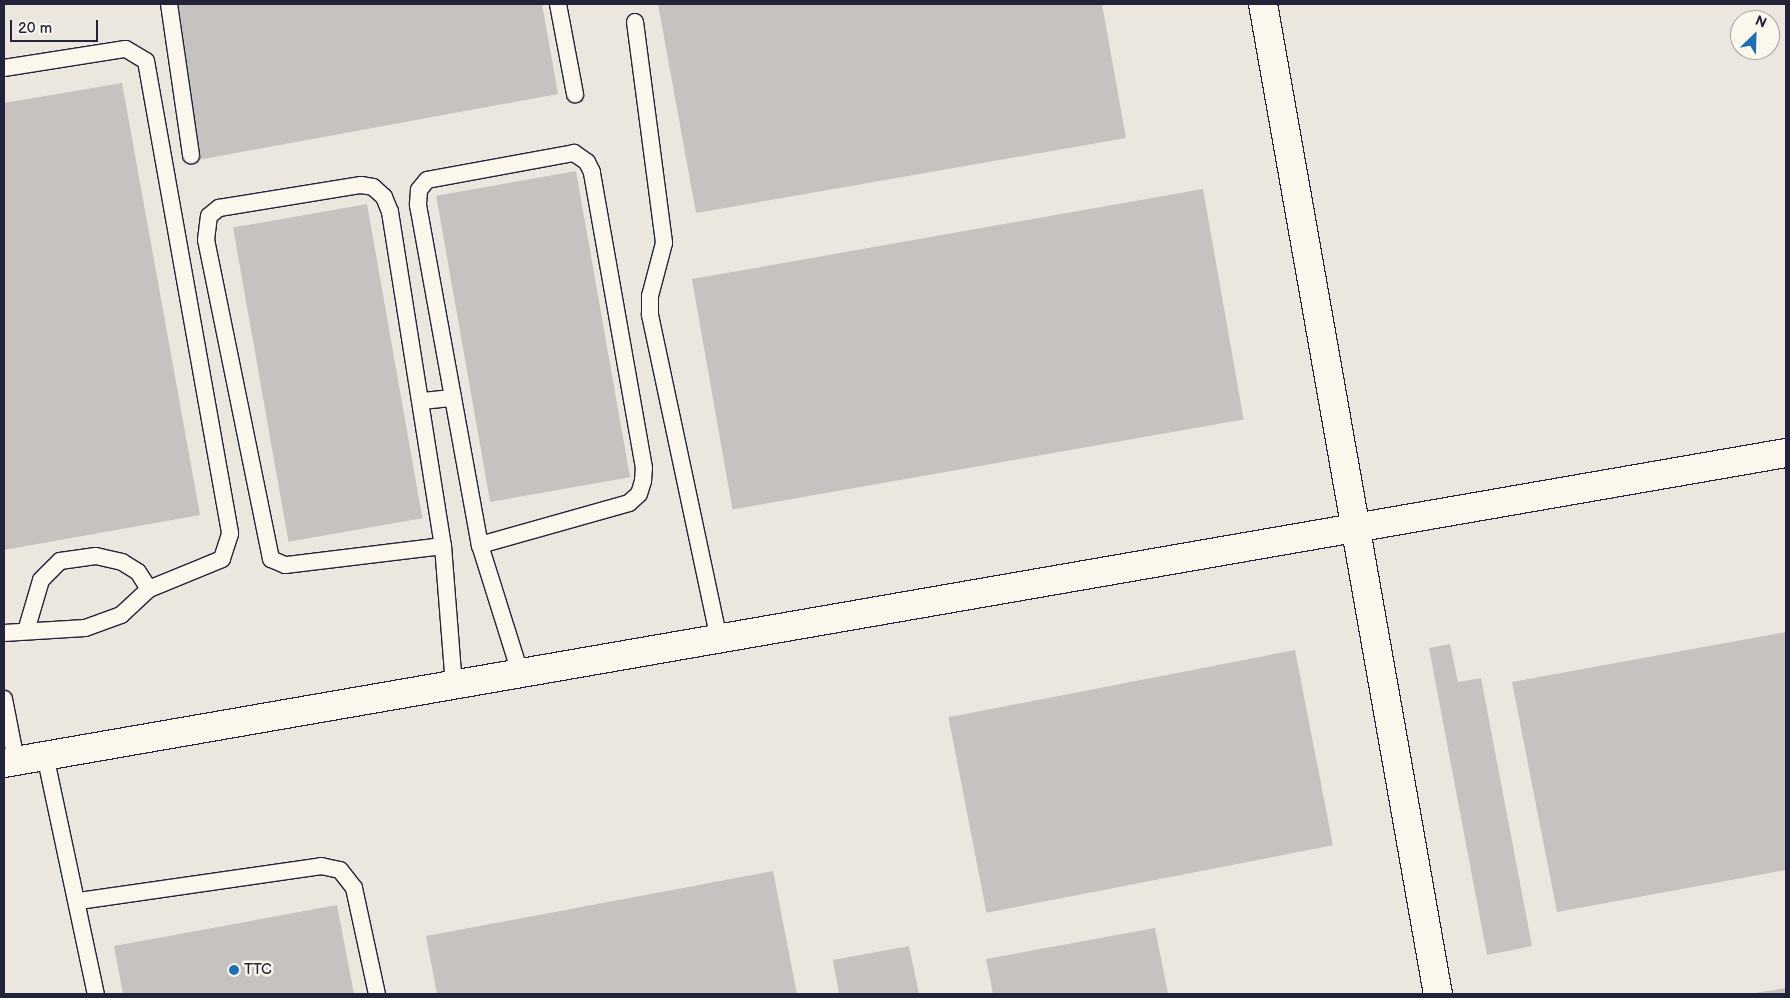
<!DOCTYPE html>
<html>
<head>
<meta charset="utf-8">
<style>
	body { margin:0 }
	#map { position:relative; width:1790px; height:998px; overflow:hidden; background:#fbf7ec; font-family:"Balsamiq Sans",sans-serif }
	div>[style] { position:absolute }
	.built>* { inset:0; background:#ebe7df }
	.building>* { inset:0; background:#c6c2c0; transform-origin:0 0 }
	.roads { filter:drop-shadow(1px 0 #22223b) drop-shadow(-1px 0 #22223b) drop-shadow(0 1px #22223b) drop-shadow(0 -1px #22223b) }
	.service>* { height:16px; margin:-8px; padding:0 8px; transform-origin:8px; border-radius:8px; background:#fbf7ec }
	.minor>* { height:28px; margin:-14px; padding:0 14px; transform-origin:14px; border-radius:14px; background:#fbf7ec }
	.dots>* { width:14px; height:14px; translate:-50% -50%; box-sizing:border-box; border:2px solid #fbf7ec; border-radius:50% }
	span { translate:-50% -50%; white-space:nowrap; text-align:center; line-height:1.15; -webkit-text-stroke:5px #fbf7ec; paint-order:stroke }
	.poi-label { font-size:15px; color:#22223b }
	.left { translate:0 -50%; text-align:left }
	.frame { position:absolute; inset:0; border:5px solid #22223b; pointer-events:none }
	.north { position:absolute; left:1730px; top:10px; width:50px; height:50px; box-sizing:border-box; background:#fbf7ec; border:1px solid #a4a2a5; border-radius:50%; rotate:24deg; font-size:14px; font-weight:700; line-height:20px; text-align:center; color:#22223b }
	.north::after { content:''; display:block; margin:auto; width:18px; height:22px; background:#1f6fb2; clip-path:polygon(50% 0,100% 100%,50% 72%,0 100%) }
	.scale { position:absolute; left:10px; top:20px; width:88px; height:22px; box-sizing:border-box; border:2px solid #22223b; border-top:0; padding-left:6px; font-size:15px; line-height:18px; white-space:nowrap; color:#22223b; -webkit-text-stroke:4px #fbf7ec; paint-order:stroke }
</style>
</head>
<body>
<div id="map">
	<div class="built">
		<i style="clip-path:polygon(evenodd,4px 4px,1786px 4px,1786px 994px,4px 994px,4px 4px,1740px 20px,1770px 20px,1770px 50px,1740px 50px,1740px 20px)"></i>
	</div>
	<div class="building">
		<i style="clip-path:polygon(170px 4px,542px 4px,558px 94px,198px 160px)"></i>
		<i style="clip-path:polygon(658px 4px,1102px 4px,1126px 138px,696px 213px)"></i>
		<i style="clip-path:polygon(122px 83px,200px 515px,4px 550px,4px 103px)"></i>
		<i style="left:576px;top:171px;width:311px;height:142px;rotate:80deg"></i>
		<i style="left:1203px;top:189px;width:234px;height:519px;rotate:80deg"></i>
		<i style="left:367px;top:204px;width:319px;height:136px;rotate:80deg"></i>
		<i style="clip-path:polygon(1786px 632px,1786px 870px,1557px 912px,1512px 682px)"></i>
		<i style="clip-path:polygon(1450px 644px,1458px 682px,1481px 678px,1532px 946px,1487px 955px,1429px 648px)"></i>
		<i style="left:1295px;top:650px;width:199px;height:353px;rotate:79deg"></i>
		<i style="clip-path:polygon(773px 871px,797px 994px,437px 994px,426px 936px)"></i>
		<i style="clip-path:polygon(337px 905px,354px 994px,123px 994px,114px 946px)"></i>
		<i style="clip-path:polygon(1155px 928px,1168px 994px,993px 994px,986px 959px)"></i>
		<i style="clip-path:polygon(909px 946px,919px 994px,839px 994px,833px 960px)"></i>
		<i style="clip-path:polygon(1786px 988px,1786px 994px,1756px 994px,1756px 993px)"></i>
	</div>
	<div class="roads">
		<div class="service">
			<i style="left:169px;top:4px;width:153px;rotate:81.7deg"></i>
			<i style="left:558px;top:4px;width:92px;rotate:79.3deg"></i>
			<i style="left:635px;top:22px;width:223px;rotate:82.5deg"></i>
			<i style="left:664px;top:243px;width:55px;rotate:104.8deg"></i>
			<i style="left:650px;top:296px;width:19px;rotate:90deg"></i>
			<i style="left:650px;top:315px;width:333px;rotate:78deg"></i>
			<i style="left:4px;top:68px;width:123px;rotate:-8.9deg"></i>
			<i style="left:126px;top:49px;width:23px;rotate:31deg"></i>
			<i style="left:146px;top:61px;width:480px;rotate:79.9deg"></i>
			<i style="left:230px;top:534px;width:26px;rotate:108deg"></i>
			<i style="left:222px;top:559px;width:79px;rotate:157.7deg"></i>
			<i style="left:149px;top:589px;width:38px;rotate:137deg"></i>
			<i style="left:121px;top:615px;width:38px;rotate:160deg"></i>
			<i style="left:85px;top:628px;width:81px;rotate:176.5deg"></i>
			<i style="left:422px;top:401px;width:31px;rotate:-6deg"></i>
			<i style="left:480px;top:545px;width:155px;rotate:-15.7deg"></i>
			<i style="left:629px;top:503px;width:13px;rotate:-42deg"></i>
			<i style="left:639px;top:494px;width:14px;rotate:-73deg"></i>
			<i style="left:643px;top:481px;width:13px;rotate:-86deg"></i>
			<i style="left:644px;top:468px;width:301px;rotate:-100deg"></i>
			<i style="left:592px;top:172px;width:11px;rotate:-117deg"></i>
			<i style="left:587px;top:162px;width:16px;rotate:-145deg"></i>
			<i style="left:574px;top:153px;width:149px;rotate:169.6deg"></i>
			<i style="left:427px;top:180px;width:13px;rotate:129deg"></i>
			<i style="left:419px;top:190px;width:15px;rotate:94deg"></i>
			<i style="left:418px;top:205px;width:346px;rotate:79.7deg"></i>
			<i style="left:480px;top:545px;width:134px;rotate:72.6deg"></i>
			<i style="left:443px;top:546px;width:159px;rotate:173.1deg"></i>
			<i style="left:285px;top:565px;width:15px;rotate:-157deg"></i>
			<i style="left:271px;top:559px;width:326px;rotate:-101.5deg"></i>
			<i style="left:206px;top:240px;width:24px;rotate:-83deg"></i>
			<i style="left:209px;top:216px;width:13px;rotate:-39deg"></i>
			<i style="left:219px;top:208px;width:144px;rotate:-9.2deg"></i>
			<i style="left:361px;top:185px;width:12px;rotate:9deg"></i>
			<i style="left:373px;top:187px;width:15px;rotate:42deg"></i>
			<i style="left:384px;top:197px;width:16px;rotate:68deg"></i>
			<i style="left:390px;top:212px;width:338px;rotate:81deg"></i>
			<i style="left:443px;top:546px;width:139px;rotate:85.5deg"></i>
			<i style="left:26px;top:631px;width:53px;rotate:-73.6deg"></i>
			<i style="left:41px;top:580px;width:27px;rotate:-45deg"></i>
			<i style="left:60px;top:561px;width:36px;rotate:-8deg"></i>
			<i style="left:96px;top:556px;width:27px;rotate:13deg"></i>
			<i style="left:122px;top:562px;width:19px;rotate:32deg"></i>
			<i style="left:138px;top:572px;width:20px;rotate:57deg"></i>
			<i style="left:4px;top:699px;width:62px;rotate:78.9deg"></i>
			<i style="left:45px;top:755px;width:244px;rotate:78deg"></i>
			<i style="left:79px;top:901px;width:245px;rotate:-8.2deg"></i>
			<i style="left:321px;top:866px;width:19px;rotate:12deg"></i>
			<i style="left:340px;top:870px;width:23px;rotate:52deg"></i>
			<i style="left:354px;top:888px;width:108px;rotate:77.8deg"></i>
		</div>
		<div class="minor">
			<i style="left:1263px;top:4px;width:1005px;rotate:79.98deg"></i>
			<i style="left:4px;top:763px;width:1809px;rotate:-9.87deg"></i>
		</div>
	</div>
	<div class="dots">
		<i style="left:234px;top:970px;background:#1f6fb2"></i>
	</div>
	<div class="poi-label">
		<span class="left" style="left:244px;top:970px">TTC</span>
	</div>
	<div class="frame"></div>
	<div class="north">N</div>
	<div class="scale">20 m</div>
</div>
</body>
</html>
